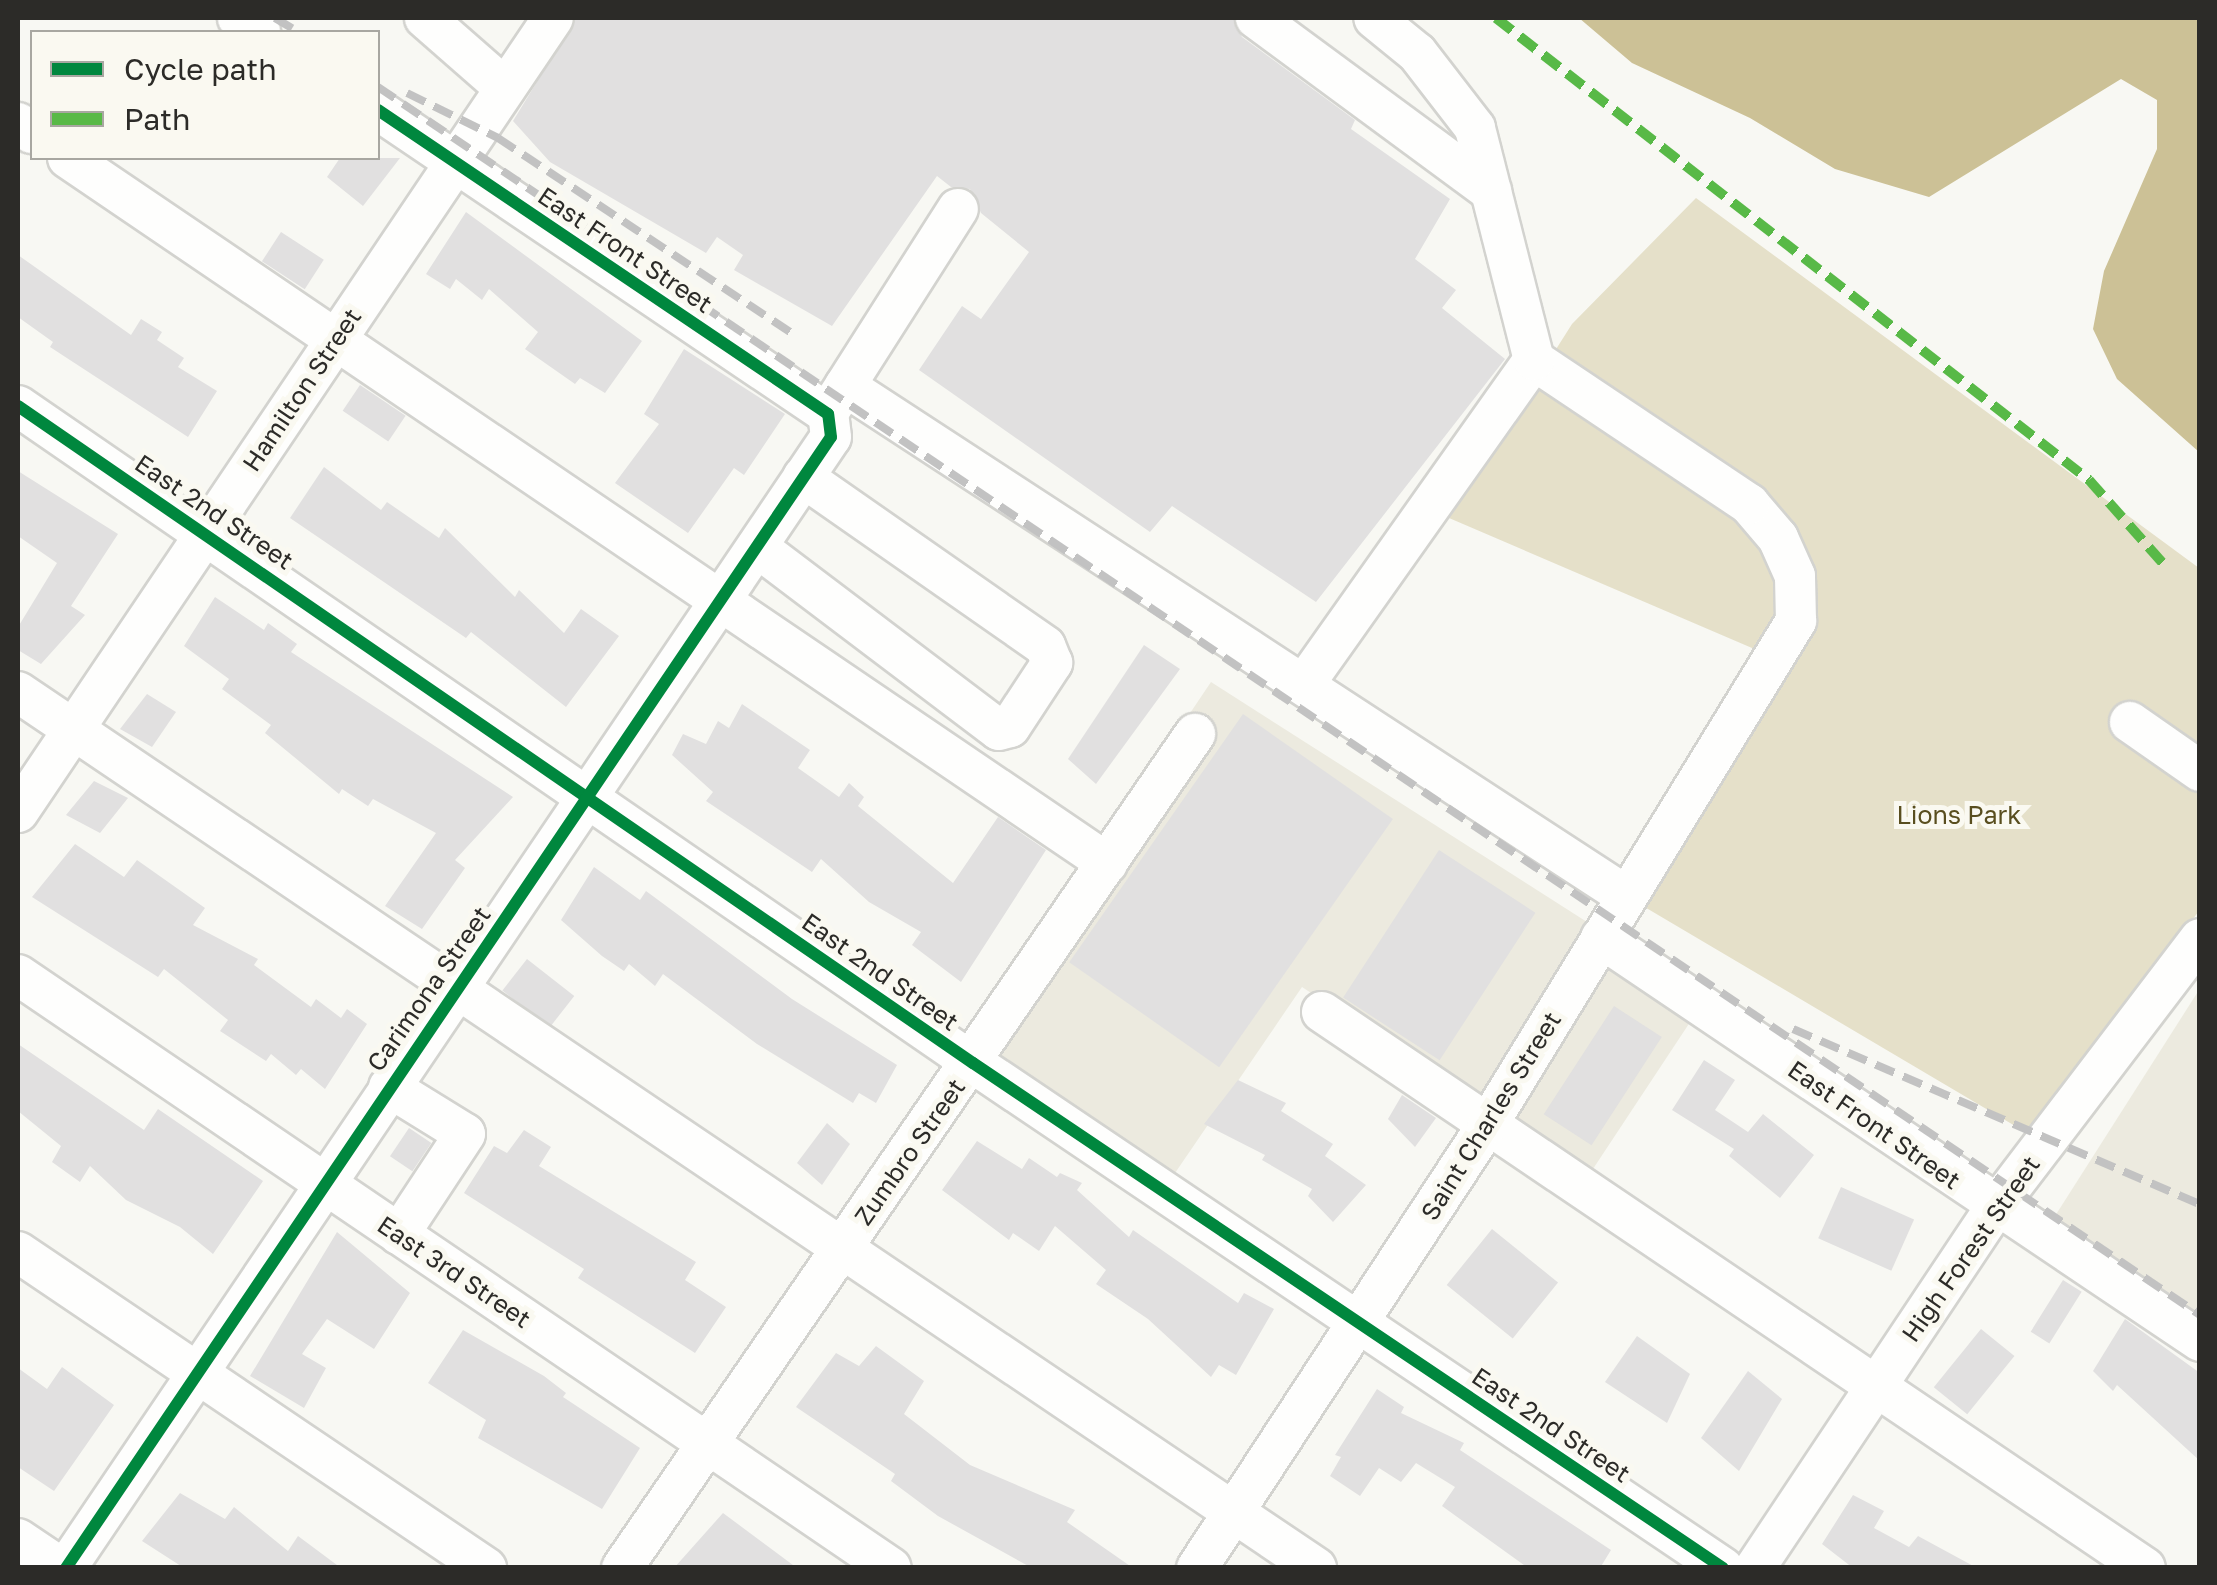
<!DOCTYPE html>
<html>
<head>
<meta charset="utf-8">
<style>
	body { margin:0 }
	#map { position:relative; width:2217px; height:1585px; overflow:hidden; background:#f8f8f3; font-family:"Golos Text",sans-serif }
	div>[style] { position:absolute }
	.built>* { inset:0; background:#eceadf }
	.green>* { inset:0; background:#e5e0c9 }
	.water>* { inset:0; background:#ccc196 }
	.building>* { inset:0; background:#e1e0e0; transform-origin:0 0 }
	.roads { filter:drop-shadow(2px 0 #d3d3cf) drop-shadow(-2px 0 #d3d3cf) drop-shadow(0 2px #d3d3cf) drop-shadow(0 -2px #d3d3cf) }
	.minor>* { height:40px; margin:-20px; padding:0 20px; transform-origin:20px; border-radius:20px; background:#fefefd }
	.rail>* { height:8px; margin-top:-4px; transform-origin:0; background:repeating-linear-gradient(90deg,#c2c2c2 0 20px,transparent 0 30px) }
	.quiet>* { height:10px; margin-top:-5px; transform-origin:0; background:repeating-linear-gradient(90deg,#58b947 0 20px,transparent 0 30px) }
	.cycleway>* { height:12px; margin:-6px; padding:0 6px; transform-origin:6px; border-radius:6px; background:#00873e }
	span { translate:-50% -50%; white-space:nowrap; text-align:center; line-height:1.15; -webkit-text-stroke:10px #faf9f1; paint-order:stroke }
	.street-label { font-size:25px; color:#2c2b28 }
	.park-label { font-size:25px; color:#594e1f }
	.frame { position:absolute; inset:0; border:20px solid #2c2b28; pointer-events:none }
	.legend { position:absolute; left:30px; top:30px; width:350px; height:130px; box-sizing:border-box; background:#faf9f1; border:2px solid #a8a7a1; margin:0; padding:12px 18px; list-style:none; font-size:30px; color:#2c2b28 }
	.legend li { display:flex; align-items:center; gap:20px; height:50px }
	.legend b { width:50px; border:2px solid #a8a7a1 }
</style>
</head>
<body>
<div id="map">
	<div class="built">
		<i style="clip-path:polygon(1211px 682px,1706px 998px,1589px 1175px,1302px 987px,1173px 1176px,972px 1037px)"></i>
		<i style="clip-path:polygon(2199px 990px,2199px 1327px,2048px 1227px)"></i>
	</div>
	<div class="green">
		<i style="clip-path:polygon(1696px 198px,2199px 568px,2199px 911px,2027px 1133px,1626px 896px,1773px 657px,1449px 518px,1572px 324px)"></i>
	</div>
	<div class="water">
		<i style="clip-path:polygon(1579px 18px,2199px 18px,2199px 452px,2117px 379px,2093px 329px,2104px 271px,2157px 149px,2157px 100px,2121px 79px,1929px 197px,1835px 169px,1750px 118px,1632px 63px)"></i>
	</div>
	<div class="building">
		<i style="clip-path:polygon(576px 18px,1233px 18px,1242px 37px,1355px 120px,1351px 129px,1450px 199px,1415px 259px,1456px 290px,1442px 308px,1505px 359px,1316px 602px,1172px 506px,1150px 532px,919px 370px,962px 306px,981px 319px,1029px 252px,981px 213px,970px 189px,951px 187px,937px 176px,832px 326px,734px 270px,743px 255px,717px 237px,706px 253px,550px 162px,513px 121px)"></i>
		<i style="clip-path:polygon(340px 158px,400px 158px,363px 206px,327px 177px)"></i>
		<i style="clip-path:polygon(466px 212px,642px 341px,605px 393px,580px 378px,575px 384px,525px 349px,538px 332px,489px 289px,482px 300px,456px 279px,450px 289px,426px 274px)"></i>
		<i style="left:281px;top:232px;width:51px;height:35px;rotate:33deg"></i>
		<i style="clip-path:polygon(18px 255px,131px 335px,141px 319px,162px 332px,157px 340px,184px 358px,178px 367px,217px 391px,188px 437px,50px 347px,53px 342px,18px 317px)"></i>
		<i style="clip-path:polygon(684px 349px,785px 414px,744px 475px,734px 468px,688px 533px,615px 483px,659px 424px,644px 414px)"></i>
		<i style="left:360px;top:385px;width:55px;height:31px;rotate:34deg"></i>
		<i style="clip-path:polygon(324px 467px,381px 510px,387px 502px,439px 538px,445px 528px,515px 597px,519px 590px,564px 633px,581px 609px,619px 636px,566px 707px,471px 632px,466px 638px,290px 518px)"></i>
		<i style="clip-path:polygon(18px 471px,118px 534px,71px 606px,85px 615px,41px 664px,18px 650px,18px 627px,57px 563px,18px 536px)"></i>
		<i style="clip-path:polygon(215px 597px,264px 630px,268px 623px,297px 644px,291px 652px,513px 797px,455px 860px,465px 868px,422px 929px,385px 906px,436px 833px,373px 799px,368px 806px,342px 789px,339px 794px,265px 733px,271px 725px,222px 689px,229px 679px,184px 646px)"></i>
		<i style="clip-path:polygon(1144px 645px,1180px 669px,1096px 784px,1068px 759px)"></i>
		<i style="clip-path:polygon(147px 694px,176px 712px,152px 747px,120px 729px)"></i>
		<i style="clip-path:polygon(742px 704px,810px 750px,798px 768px,839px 797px,849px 783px,864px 797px,858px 806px,953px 883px,998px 817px,1046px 850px,961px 982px,912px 945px,921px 932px,869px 902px,821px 859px,812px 872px,706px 801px,713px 792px,672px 755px,683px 734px,706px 744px,718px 721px,729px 728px)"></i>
		<i style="left:1243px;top:714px;width:183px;height:303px;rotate:35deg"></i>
		<i style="clip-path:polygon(94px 781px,128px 798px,100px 833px,66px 815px)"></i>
		<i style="clip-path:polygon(75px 844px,124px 877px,137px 860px,205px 908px,193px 925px,258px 959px,254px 965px,311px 1007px,316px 999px,341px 1018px,347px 1009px,367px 1024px,325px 1089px,301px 1069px,296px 1075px,271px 1054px,266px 1061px,220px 1031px,228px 1020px,164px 969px,158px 977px,32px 897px)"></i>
		<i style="left:1439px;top:850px;width:115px;height:176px;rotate:33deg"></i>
		<i style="clip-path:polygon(594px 867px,640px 900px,646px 891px,792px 999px,897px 1065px,876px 1103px,859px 1093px,853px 1103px,757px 1044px,663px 974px,655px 986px,629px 964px,624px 971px,602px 956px,561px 920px)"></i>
		<i style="left:527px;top:959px;width:60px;height:40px;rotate:38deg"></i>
		<i style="left:1614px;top:1006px;width:57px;height:129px;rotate:33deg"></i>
		<i style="clip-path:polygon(18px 1044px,144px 1130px,158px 1109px,263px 1181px,213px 1254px,180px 1227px,126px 1200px,90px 1166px,80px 1182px,52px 1162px,61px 1146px,18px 1111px)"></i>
		<i style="clip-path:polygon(1704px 1060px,1735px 1080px,1715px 1110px,1748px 1132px,1763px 1114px,1814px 1155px,1780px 1198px,1729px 1156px,1734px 1149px,1672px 1110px)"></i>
		<i style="clip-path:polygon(1238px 1080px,1286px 1103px,1281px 1111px,1333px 1144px,1325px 1156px,1366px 1185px,1333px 1222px,1308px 1196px,1312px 1189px,1262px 1160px,1265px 1155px,1204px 1124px)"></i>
		<i style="clip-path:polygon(1402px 1095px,1436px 1118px,1415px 1147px,1388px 1119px)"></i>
		<i style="clip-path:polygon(827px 1123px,850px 1144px,822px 1185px,797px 1163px)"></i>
		<i style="left:409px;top:1128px;width:27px;height:34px;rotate:34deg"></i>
		<i style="clip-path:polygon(524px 1130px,551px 1147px,539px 1166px,696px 1262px,685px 1280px,726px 1307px,695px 1353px,578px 1278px,584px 1269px,464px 1193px,494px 1146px,507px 1153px)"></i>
		<i style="clip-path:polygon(977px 1141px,1022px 1169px,1029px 1158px,1057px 1177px,1060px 1173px,1082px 1183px,1077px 1190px,1129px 1237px,1133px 1230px,1238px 1303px,1244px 1293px,1274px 1309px,1236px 1375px,1219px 1365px,1211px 1377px,1148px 1319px,1096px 1284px,1106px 1270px,1055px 1226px,1039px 1251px,1013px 1233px,1009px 1240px,942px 1190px)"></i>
		<i style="left:1841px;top:1187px;width:80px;height:56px;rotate:24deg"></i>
		<i style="left:1492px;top:1229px;width:85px;height:72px;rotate:39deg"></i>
		<i style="clip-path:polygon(337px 1232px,410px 1293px,374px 1349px,327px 1319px,302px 1354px,326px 1368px,304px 1408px,250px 1376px)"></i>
		<i style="left:2063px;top:1280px;width:22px;height:61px;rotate:32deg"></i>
		<i style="clip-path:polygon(2125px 1319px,2200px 1373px,2200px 1461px,2117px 1385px,2113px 1391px,2093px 1371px)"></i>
		<i style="left:1981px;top:1329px;width:43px;height:75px;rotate:39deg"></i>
		<i style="clip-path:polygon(463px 1330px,544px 1376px,566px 1393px,563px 1397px,640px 1448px,602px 1509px,478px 1438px,486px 1420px,428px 1383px)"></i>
		<i style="clip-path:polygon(1637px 1336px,1690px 1374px,1667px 1423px,1605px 1382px)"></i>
		<i style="clip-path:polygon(876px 1346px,924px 1381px,904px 1414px,970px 1465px,1075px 1510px,1067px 1522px,1133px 1568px,1032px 1568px,938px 1516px,891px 1481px,895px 1474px,796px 1407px,836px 1353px,859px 1366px)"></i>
		<i style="clip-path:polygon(62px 1367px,114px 1405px,54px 1491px,18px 1467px,18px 1368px,47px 1389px)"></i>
		<i style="clip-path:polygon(1748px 1371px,1782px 1399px,1739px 1471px,1701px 1438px)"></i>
		<i style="clip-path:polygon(1377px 1389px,1404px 1407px,1401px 1413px,1464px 1443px,1460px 1450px,1611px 1550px,1600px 1568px,1528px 1568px,1442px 1506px,1455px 1487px,1416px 1463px,1401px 1482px,1379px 1468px,1360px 1496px,1330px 1476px,1341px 1457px,1335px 1455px)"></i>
		<i style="clip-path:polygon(180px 1493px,225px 1519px,234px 1507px,288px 1551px,298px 1536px,341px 1568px,184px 1568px,142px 1541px)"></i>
		<i style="clip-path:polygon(1853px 1495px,1884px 1511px,1874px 1528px,1909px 1547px,1918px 1536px,1977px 1568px,1853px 1568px,1822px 1544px)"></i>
		<i style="clip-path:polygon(723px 1513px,797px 1568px,674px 1568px)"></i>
	</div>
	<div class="roads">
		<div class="minor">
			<i style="left:238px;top:18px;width:26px;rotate:32deg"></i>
			<i style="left:425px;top:18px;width:106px;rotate:41.2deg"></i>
			<i style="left:1256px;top:18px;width:292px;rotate:36.4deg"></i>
			<i style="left:18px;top:123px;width:17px;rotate:36deg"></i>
			<i style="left:68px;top:158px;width:1256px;rotate:34.16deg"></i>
			<i style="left:845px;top:386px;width:933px;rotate:33.14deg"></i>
			<i style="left:18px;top:406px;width:1159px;rotate:34.53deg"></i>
			<i style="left:973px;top:1063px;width:904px;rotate:33.95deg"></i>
			<i style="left:831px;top:408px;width:236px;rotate:-57.5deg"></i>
			<i style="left:757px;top:547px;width:303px;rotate:37.1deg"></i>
			<i style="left:999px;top:730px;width:11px;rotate:-15deg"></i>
			<i style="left:1010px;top:727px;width:77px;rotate:-56.7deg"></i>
			<i style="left:1052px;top:663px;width:18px;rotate:-112deg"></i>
			<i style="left:1045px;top:646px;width:295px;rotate:-145.1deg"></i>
			<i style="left:1305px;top:683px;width:396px;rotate:-54.7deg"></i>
			<i style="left:18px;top:692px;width:1566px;rotate:34.01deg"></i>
			<i style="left:2130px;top:722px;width:85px;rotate:35deg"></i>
			<i style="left:18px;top:812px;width:957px;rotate:-56.03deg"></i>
			<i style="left:1601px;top:938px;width:722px;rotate:33.93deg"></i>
			<i style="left:18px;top:975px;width:1055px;rotate:34.19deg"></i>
			<i style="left:1322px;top:1012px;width:993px;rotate:34.04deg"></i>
			<i style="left:389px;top:1087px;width:89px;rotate:31.7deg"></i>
			<i style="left:465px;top:1134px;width:120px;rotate:123.4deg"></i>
			<i style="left:18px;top:1252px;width:565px;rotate:34.03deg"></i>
			<i style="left:18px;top:1539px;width:52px;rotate:34deg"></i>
			<i style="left:66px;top:1568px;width:1365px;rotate:-55.93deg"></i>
			<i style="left:831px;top:437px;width:23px;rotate:-97deg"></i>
			<i style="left:828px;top:414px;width:543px;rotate:-145.96deg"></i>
			<i style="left:622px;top:1568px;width:1012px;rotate:-55.51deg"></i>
			<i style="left:1197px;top:1568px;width:531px;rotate:-56.76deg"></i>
			<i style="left:1488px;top:1124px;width:590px;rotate:-58.52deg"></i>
			<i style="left:1796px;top:621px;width:45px;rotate:-91.3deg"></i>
			<i style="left:1795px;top:576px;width:42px;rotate:-114.1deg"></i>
			<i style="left:1778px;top:538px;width:45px;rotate:-130.5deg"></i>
			<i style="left:1749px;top:504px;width:259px;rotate:-146.2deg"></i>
			<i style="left:1534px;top:360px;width:239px;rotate:-104.3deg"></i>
			<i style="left:1475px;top:128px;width:95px;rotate:-127.7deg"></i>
			<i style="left:1417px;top:53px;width:55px;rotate:-140.9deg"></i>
			<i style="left:1755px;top:1568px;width:433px;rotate:-56.3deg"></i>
			<i style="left:1995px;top:1208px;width:338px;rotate:-52.7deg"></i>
		</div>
	</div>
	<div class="rail">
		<i style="left:275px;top:18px;width:27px;rotate:31deg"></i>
		<i style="left:378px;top:87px;width:2197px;rotate:33.98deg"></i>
		<i style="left:407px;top:93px;width:102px;rotate:26.3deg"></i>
		<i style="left:498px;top:138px;width:359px;rotate:33.6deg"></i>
		<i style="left:1793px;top:1029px;width:443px;rotate:23.3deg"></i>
	</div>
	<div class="quiet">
		<i style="left:1496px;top:18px;width:752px;rotate:37.92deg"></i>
		<i style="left:2089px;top:480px;width:119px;rotate:48.4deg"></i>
	</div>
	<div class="cycleway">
		<i style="left:18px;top:406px;width:1159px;rotate:34.53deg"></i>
		<i style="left:973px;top:1063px;width:904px;rotate:33.95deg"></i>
		<i style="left:66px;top:1568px;width:1365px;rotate:-55.93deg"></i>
		<i style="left:831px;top:437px;width:23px;rotate:-97deg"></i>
		<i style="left:828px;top:414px;width:543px;rotate:-145.96deg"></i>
	</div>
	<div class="street-label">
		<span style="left:625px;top:250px;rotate:34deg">East Front Street</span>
		<span style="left:302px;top:390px;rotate:-56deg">Hamilton Street</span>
		<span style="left:214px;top:512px;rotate:34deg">East 2nd Street</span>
		<span style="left:880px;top:972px;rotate:35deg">East 2nd Street</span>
		<span style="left:429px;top:989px;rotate:-55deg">Carimona Street</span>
		<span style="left:1491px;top:1116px;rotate:-58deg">Saint Charles Street</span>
		<span style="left:1874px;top:1125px;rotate:35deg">East Front Street</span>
		<span style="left:910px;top:1152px;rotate:-55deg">Zumbro Street</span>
		<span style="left:1971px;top:1249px;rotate:-55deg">High Forest Street</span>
		<span style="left:454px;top:1272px;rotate:34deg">East 3rd Street</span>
		<span style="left:1551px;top:1425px;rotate:34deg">East 2nd Street</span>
	</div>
	<div class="park-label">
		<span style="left:1959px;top:815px">Lions Park</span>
	</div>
	<div class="frame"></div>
	<ul class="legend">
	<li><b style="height:12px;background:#00873e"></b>Cycle path</li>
	<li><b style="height:12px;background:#58b947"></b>Path</li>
	</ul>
</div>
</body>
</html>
